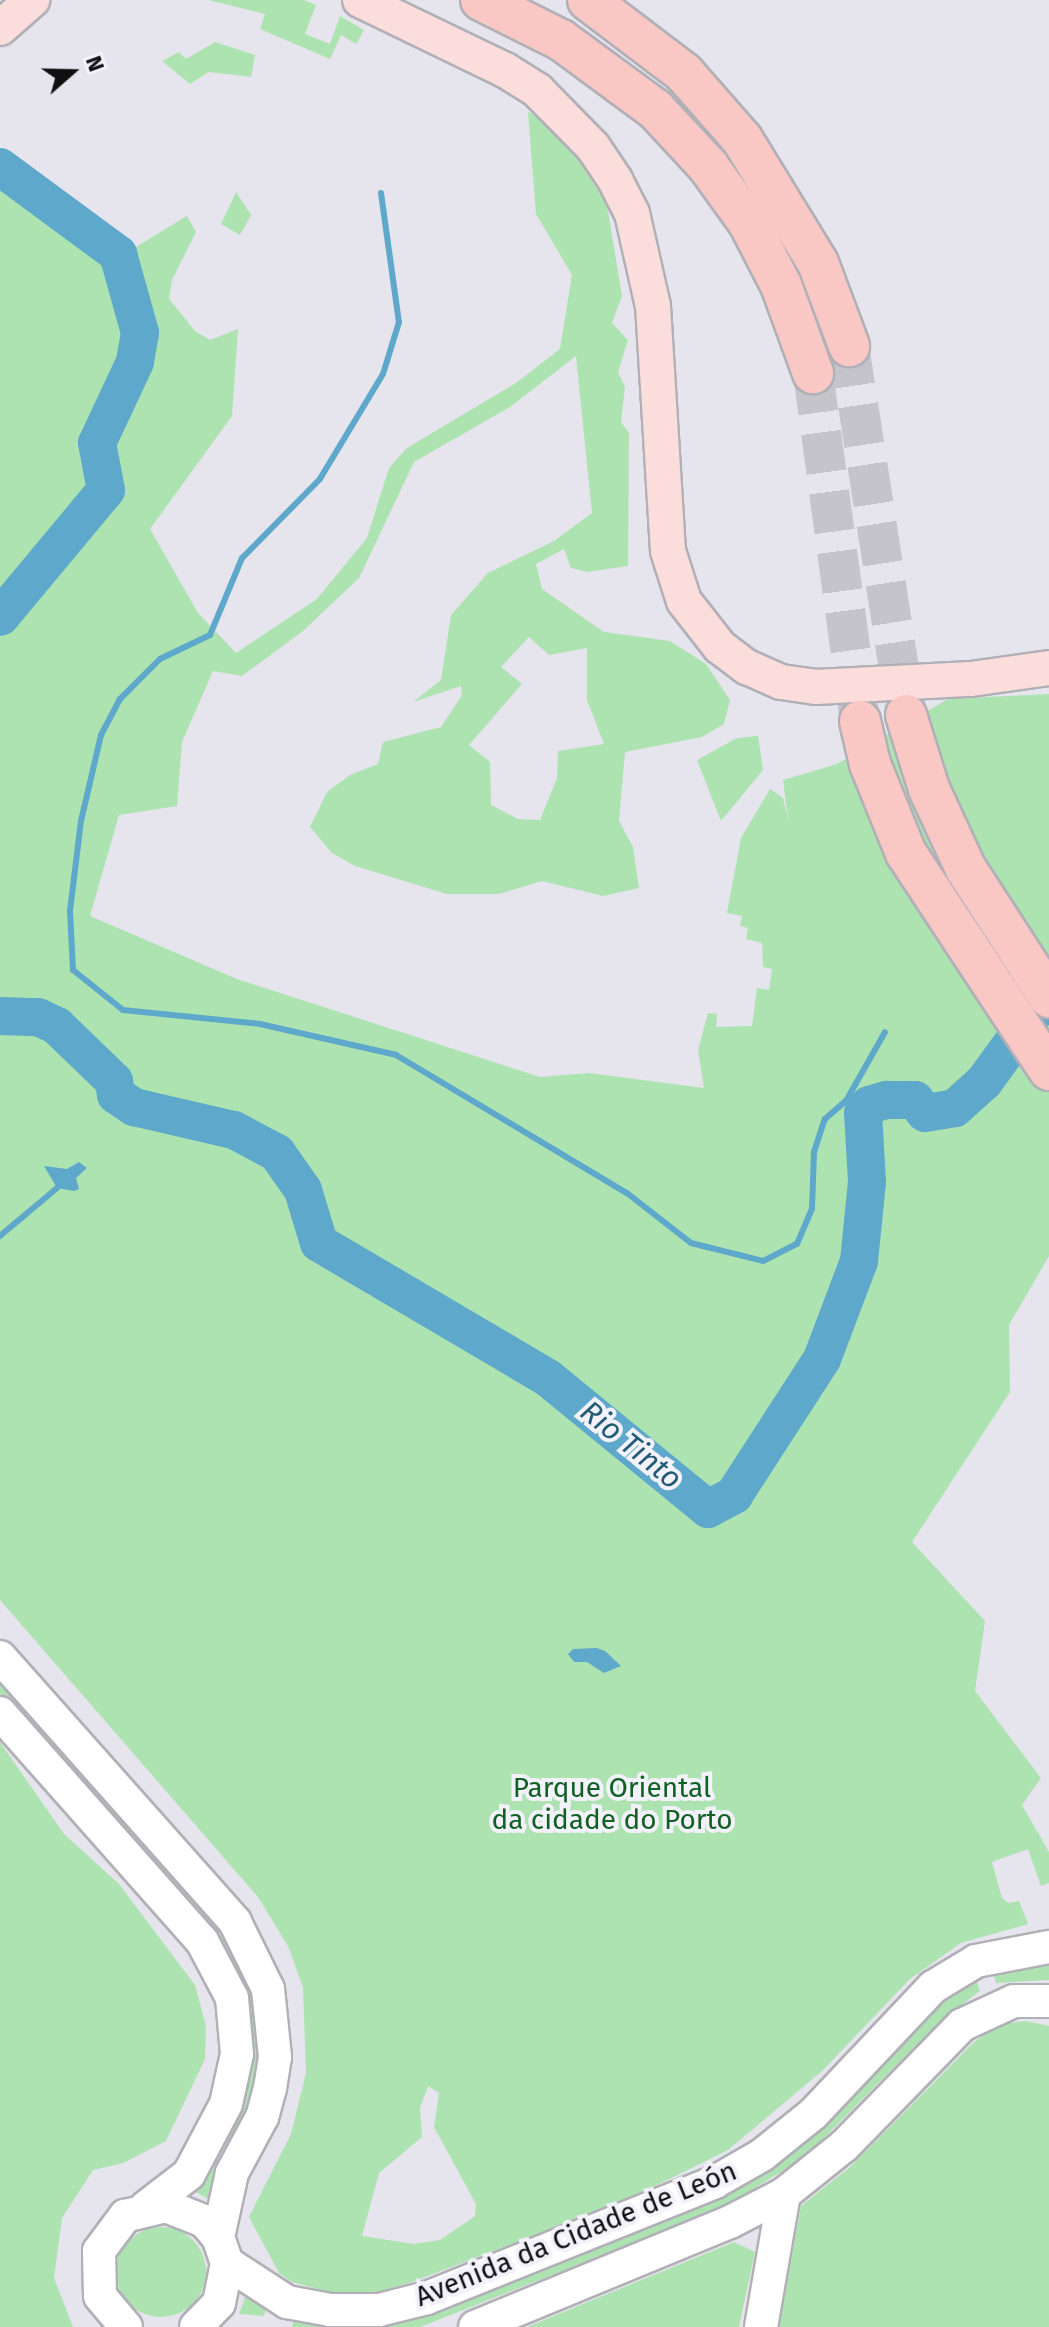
<!DOCTYPE html>
<html>
<head>
<meta charset="utf-8">
<style>
	body { margin:0 }
	#map { position:relative; width:1049px; height:2327px; overflow:hidden; background:#e6e4ec; font-family:"Fira Sans",sans-serif }
	div>[style] { position:absolute }
	.green>* { inset:0; background:#ade3b1 }
	.round { border-radius:50% }
	.water>* { inset:0; background:#5ea8cb }
	.stream>* { height:6px; margin:-3px; padding:0 3px; transform-origin:3px; border-radius:3px; background:#5ea8cb }
	.river>* { height:38px; margin:-19px; padding:0 19px; transform-origin:19px; border-radius:19px; background:#5ea8cb }
	.highway-tunnel>* { height:40px; margin-top:-20px; transform-origin:0; background:repeating-linear-gradient(90deg,#c6c4cb 0 40px,transparent 0 60px) }
	.roads { filter:drop-shadow(2px 0 #b1b0b7) drop-shadow(-2px 0 #b1b0b7) drop-shadow(0 2px #b1b0b7) drop-shadow(0 -2px #b1b0b7) }
	.secondary>* { height:32px; margin:-16px; padding:0 16px; transform-origin:16px; border-radius:16px; background:#fff }
	.primary>* { height:34px; margin:-17px; padding:0 17px; transform-origin:17px; border-radius:17px; background:#fbdedc }
	.highway>* { height:40px; margin:-20px; padding:0 20px; transform-origin:20px; border-radius:20px; background:#f9c8c5 }
	span { translate:-50% -50%; white-space:nowrap; text-align:center; line-height:1.15; -webkit-text-stroke:8px #f3f1f9; paint-order:stroke }
	.park-label { font-size:28px; color:#116124 }
	.street-label { font-size:28px; color:#101012 }
	.water-label { font-size:30px; color:#225b75; font-style:italic }
	.north { position:absolute; left:32px; top:32px; width:80px; height:80px; -webkit-text-stroke:6px #f3f1f9; paint-order:stroke; rotate:70deg; font-size:22px; font-weight:700; line-height:32px; text-align:center; color:#101012 }
	.north::after { content:''; display:block; margin:auto; width:28px; height:36px; background:#101012; clip-path:polygon(50% 0,100% 100%,50% 72%,0 100%) }
</style>
</head>
<body>
<div id="map">
	<div class="green">
		<i style="clip-path:polygon(208px 0,304px 0,316px 5px,305px 34px,330px 44px,340px 16px,364px 30px,356px 44px,341px 35px,330px 59px,260px 29px,265px 14px)"></i>
		<i style="clip-path:polygon(215px 42px,255px 55px,251px 77px,209px 72px,190px 84px,162px 61px,179px 52px,186px 59px)"></i>
		<i style="clip-path:polygon(evenodd,528px 112px,559px 127px,607px 205px,622px 296px,612px 323px,628px 340px,618px 372px,625px 387px,621px 422px,629px 433px,628px 566px,587px 572px,571px 568px,564px 549px,536px 564px,542px 589px,604px 632px,670px 641px,706px 664px,730px 700px,724px 724px,702px 737px,625px 752px,619px 821px,633px 847px,639px 888px,603px 896px,542px 881px,499px 894px,447px 894px,355px 866px,332px 853px,310px 827px,327px 792px,350px 775px,378px 764px,383px 742px,441px 727px,462px 695px,461px 686px,413px 702px,441px 680px,451px 615px,488px 573px,554px 541px,592px 513px,576px 356px,510px 407px,414px 462px,359px 578px,303px 631px,242px 676px,213px 671px,182px 742px,177px 806px,119px 815px,90px 916px,237px 979px,540px 1077px,589px 1073px,704px 1088px,698px 1050px,708px 1013px,717px 1014px,716px 1027px,752px 1026px,757px 988px,769px 990px,772px 969px,763px 967px,762px 943px,746px 939px,748px 928px,740px 926px,742px 916px,727px 913px,741px 838px,770px 789px,783px 798px,788px 819px,783px 780px,837px 764px,948px 699px,1049px 694px,1049px 1256px,1009px 1325px,1010px 1392px,912px 1542px,985px 1621px,975px 1691px,1041px 1778px,1022px 1805px,1049px 1852px,1049px 1883px,1041px 1886px,1028px 1849px,992px 1862px,1002px 1898px,1008px 1903px,1019px 1901px,1028px 1924px,961px 1943px,910px 1979px,822px 2071px,728px 2150px,629px 2199px,412px 2282px,370px 2294px,336px 2294px,292px 2282px,279px 2273px,249px 2217px,291px 2134px,306px 2073px,303px 1987px,288px 1946px,258px 1897px,0 1600px,0 159px,126px 253px,187px 216px,196px 232px,172px 280px,169px 299px,195px 331px,210px 340px,238px 329px,232px 416px,150px 529px,198px 613px,236px 653px,317px 599px,367px 538px,389px 468px,407px 448px,516px 383px,560px 349px,572px 275px,536px 214px,528px 112px,529px 637px,549px 655px,587px 648px,587px 700px,604px 744px,558px 751px,557px 778px,540px 820px,518px 819px,491px 805px,490px 762px,469px 745px,522px 684px,501px 667px,529px 637px,528px 112px,428px 2086px,439px 2093px,434px 2127px,476px 2204px,475px 2216px,440px 2240px,414px 2244px,362px 2236px,379px 2173px,422px 2137px,420px 2108px,428px 2086px)"></i>
		<i style="clip-path:polygon(236px 192px,251px 215px,240px 235px,221px 224px)"></i>
		<i style="clip-path:polygon(758px 736px,763px 770px,721px 821px,697px 760px,737px 738px)"></i>
		<i style="clip-path:polygon(0 1672px,225px 1926px,256px 1986px,263px 2069px,235px 2147px,224px 2142px,250px 2069px,252px 2028px,234px 1967px,214px 1933px,0 1693px)"></i>
		<i style="clip-path:polygon(0 1742px,64px 1834px,119px 1884px,195px 1985px,206px 2026px,205px 2059px,166px 2141px,123px 2163px,93px 2170px,62px 2218px,54px 2278px,73px 2327px,0 2327px)"></i>
		<i style="clip-path:polygon(1049px 1963px,1049px 1980px,996px 1983px,993px 1972px)"></i>
		<i style="clip-path:polygon(976px 1979px,980px 1991px,939px 2022px,805px 2157px,724px 2207px,420px 2327px,292px 2327px,295px 2316px,329px 2322px,799px 2146px,954px 1991px)"></i>
		<i style="clip-path:polygon(1026px 2021px,1049px 2026px,1049px 2327px,779px 2327px,801px 2206px,850px 2167px,973px 2043px,999px 2024px)"></i>
		<i style="clip-path:polygon(210px 2167px,222px 2173px,212px 2201px,192px 2190px)"></i>
		<i class="round" style="left:116px;top:2227px;width:90px;height:90px"></i>
		<i style="clip-path:polygon(734px 2242px,755px 2252px,739px 2327px,527px 2327px)"></i>
		<i style="clip-path:polygon(247px 2292px,266px 2307px,264px 2316px,239px 2314px)"></i>
	</div>
	<div class="water">
		<i style="clip-path:polygon(79px 1162px,87px 1168px,76px 1178px,79px 1189px,74px 1191px,57px 1188px,44px 1166px,67px 1169px)"></i>
		<i style="clip-path:polygon(597px 1648px,605px 1651px,621px 1666px,604px 1673px,587px 1662px,574px 1662px,568px 1654px,573px 1649px)"></i>
	</div>
	<div class="stream">
		<i style="left:381px;top:193px;width:130px;rotate:82.1deg"></i>
		<i style="left:399px;top:322px;width:54px;rotate:107.1deg"></i>
		<i style="left:383px;top:374px;width:122px;rotate:121deg"></i>
		<i style="left:320px;top:479px;width:111px;rotate:134.6deg"></i>
		<i style="left:242px;top:558px;width:83px;rotate:112.6deg"></i>
		<i style="left:210px;top:635px;width:55px;rotate:154.4deg"></i>
		<i style="left:160px;top:659px;width:57px;rotate:135deg"></i>
		<i style="left:120px;top:699px;width:41px;rotate:117.8deg"></i>
		<i style="left:101px;top:735px;width:88px;rotate:103.1deg"></i>
		<i style="left:81px;top:821px;width:91px;rotate:97deg"></i>
		<i style="left:70px;top:911px;width:59px;rotate:87.1deg"></i>
		<i style="left:73px;top:970px;width:64px;rotate:38.7deg"></i>
		<i style="left:123px;top:1010px;width:138px;rotate:5.8deg"></i>
		<i style="left:260px;top:1024px;width:139px;rotate:12.8deg"></i>
		<i style="left:396px;top:1055px;width:269px;rotate:30.9deg"></i>
		<i style="left:627px;top:1193px;width:81px;rotate:38deg"></i>
		<i style="left:691px;top:1243px;width:74px;rotate:14deg"></i>
		<i style="left:763px;top:1261px;width:38px;rotate:-27deg"></i>
		<i style="left:797px;top:1244px;width:38px;rotate:-67deg"></i>
		<i style="left:812px;top:1209px;width:57px;rotate:-88deg"></i>
		<i style="left:814px;top:1152px;width:35px;rotate:-72deg"></i>
		<i style="left:825px;top:1119px;width:28px;rotate:-41deg"></i>
		<i style="left:846px;top:1101px;width:79px;rotate:-60.5deg"></i>
		<i style="left:0;top:1236px;width:75px;rotate:-40.1deg"></i>
	</div>
	<div class="river">
		<i style="left:0;top:167px;width:147px;rotate:36.4deg"></i>
		<i style="left:118px;top:254px;width:82px;rotate:74.4deg"></i>
		<i style="left:140px;top:333px;width:29px;rotate:100deg"></i>
		<i style="left:135px;top:362px;width:89px;rotate:115.1deg"></i>
		<i style="left:97px;top:443px;width:48px;rotate:79.2deg"></i>
		<i style="left:106px;top:490px;width:165px;rotate:129.8deg"></i>
		<i style="left:0;top:1016px;width:38px;rotate:2deg"></i>
		<i style="left:38px;top:1017px;width:21px;rotate:25deg"></i>
		<i style="left:57px;top:1026px;width:79px;rotate:44deg"></i>
		<i style="left:114px;top:1081px;width:14px;rotate:82deg"></i>
		<i style="left:116px;top:1095px;width:22px;rotate:34deg"></i>
		<i style="left:134px;top:1107px;width:103px;rotate:13deg"></i>
		<i style="left:234px;top:1130px;width:49px;rotate:28.1deg"></i>
		<i style="left:277px;top:1153px;width:45px;rotate:54.9deg"></i>
		<i style="left:303px;top:1190px;width:55px;rotate:73.2deg"></i>
		<i style="left:319px;top:1243px;width:266px;rotate:30.5deg"></i>
		<i style="left:548px;top:1378px;width:207px;rotate:39.3deg"></i>
		<i style="left:708px;top:1509px;width:30px;rotate:-28deg"></i>
		<i style="left:734px;top:1495px;width:162px;rotate:-57.1deg"></i>
		<i style="left:822px;top:1359px;width:105px;rotate:-69.3deg"></i>
		<i style="left:859px;top:1261px;width:79px;rotate:-84.2deg"></i>
		<i style="left:867px;top:1182px;width:69px;rotate:-93.3deg"></i>
		<i style="left:863px;top:1113px;width:10px;rotate:-53deg"></i>
		<i style="left:869px;top:1105px;width:19px;rotate:-16deg"></i>
		<i style="left:887px;top:1100px;width:28px"></i>
		<i style="left:915px;top:1100px;width:16px;rotate:52deg"></i>
		<i style="left:925px;top:1113px;width:30px;rotate:-9deg"></i>
		<i style="left:955px;top:1108px;width:39px;rotate:-42deg"></i>
		<i style="left:984px;top:1082px;width:95px;rotate:-54deg"></i>
	</div>
	<div class="highway-tunnel">
		<i style="left:849px;top:346px;width:373px;rotate:81.2deg"></i>
		<i style="left:813px;top:373px;width:351px;rotate:82.3deg"></i>
	</div>
	<div class="roads">
		<div class="secondary">
			<i style="left:0;top:1657px;width:354px;rotate:48.4deg"></i>
			<i style="left:235px;top:1922px;width:75px;rotate:63.8deg"></i>
			<i style="left:268px;top:1989px;width:68px;rotate:84.1deg"></i>
			<i style="left:275px;top:2057px;width:31px;rotate:99deg"></i>
			<i style="left:270px;top:2088px;width:30px;rotate:105deg"></i>
			<i style="left:262px;top:2117px;width:64px;rotate:118.2deg"></i>
			<i style="left:232px;top:2173px;width:66px;rotate:102.3deg"></i>
			<i style="left:0;top:1713px;width:305px;rotate:48.5deg"></i>
			<i style="left:202px;top:1941px;width:64px;rotate:62.2deg"></i>
			<i style="left:232px;top:1998px;width:56px;rotate:84.9deg"></i>
			<i style="left:237px;top:2054px;width:51px;rotate:102.4deg"></i>
			<i style="left:226px;top:2104px;width:79px;rotate:117.9deg"></i>
			<i style="left:189px;top:2174px;width:54px;rotate:142.5deg"></i>
			<i style="left:227px;top:2263px;width:72px;rotate:33deg"></i>
			<i style="left:287px;top:2302px;width:44px;rotate:10.5deg"></i>
			<i style="left:330px;top:2310px;width:49px"></i>
			<i style="left:379px;top:2310px;width:49px;rotate:-14deg"></i>
			<i style="left:427px;top:2298px;width:310px;rotate:-21.9deg"></i>
			<i style="left:715px;top:2182px;width:54px;rotate:-29.9deg"></i>
			<i style="left:762px;top:2155px;width:65px;rotate:-38.8deg"></i>
			<i style="left:813px;top:2114px;width:175px;rotate:-46.6deg"></i>
			<i style="left:933px;top:1987px;width:50px;rotate:-31.2deg"></i>
			<i style="left:976px;top:1961px;width:74px;rotate:-10.9deg"></i>
			<i style="left:126px;top:2327px;width:40px;rotate:-130deg"></i>
			<i style="left:100px;top:2296px;width:45px;rotate:-91.3deg"></i>
			<i style="left:99px;top:2251px;width:44px;rotate:-53.4deg"></i>
			<i style="left:125px;top:2216px;width:42px;rotate:-13.7deg"></i>
			<i style="left:166px;top:2206px;width:41px;rotate:21.5deg"></i>
			<i style="left:204px;top:2221px;width:21px;rotate:49deg"></i>
			<i style="left:218px;top:2237px;width:28px;rotate:71deg"></i>
			<i style="left:227px;top:2263px;width:41px;rotate:101.3deg"></i>
			<i style="left:219px;top:2303px;width:33px;rotate:134deg"></i>
			<i style="left:475px;top:2327px;width:276px;rotate:-22.4deg"></i>
			<i style="left:730px;top:2222px;width:61px;rotate:-27.4deg"></i>
			<i style="left:784px;top:2194px;width:77px;rotate:-38.7deg"></i>
			<i style="left:844px;top:2146px;width:169px;rotate:-45.7deg"></i>
			<i style="left:962px;top:2025px;width:57px;rotate:-24.8deg"></i>
			<i style="left:1014px;top:2001px;width:35px"></i>
			<i style="left:761px;top:2327px;width:135px;rotate:-80.2deg"></i>
		</div>
		<div class="primary">
			<i style="left:360px;top:0;width:161px;rotate:25.8deg"></i>
			<i style="left:505px;top:70px;width:39px;rotate:32deg"></i>
			<i style="left:538px;top:91px;width:78px;rotate:45.5deg"></i>
			<i style="left:593px;top:147px;width:40px;rotate:56deg"></i>
			<i style="left:615px;top:180px;width:37px;rotate:63deg"></i>
			<i style="left:632px;top:213px;width:95px;rotate:77.3deg"></i>
			<i style="left:653px;top:306px;width:245px;rotate:86.5deg"></i>
			<i style="left:668px;top:551px;width:52px;rotate:72.3deg"></i>
			<i style="left:684px;top:601px;width:58px;rotate:52deg"></i>
			<i style="left:720px;top:647px;width:34px;rotate:37deg"></i>
			<i style="left:747px;top:667px;width:37px;rotate:24deg"></i>
			<i style="left:781px;top:682px;width:35px;rotate:8deg"></i>
			<i style="left:816px;top:687px;width:155px;rotate:-3deg"></i>
			<i style="left:971px;top:679px;width:79px;rotate:-8deg"></i>
			<i style="left:0;top:28px;width:43px;rotate:-41.2deg"></i>
		</div>
		<div class="highway">
			<i style="left:481px;top:0;width:89px;rotate:26.6deg"></i>
			<i style="left:561px;top:40px;width:117px;rotate:36.3deg"></i>
			<i style="left:655px;top:109px;width:78px;rotate:47.1deg"></i>
			<i style="left:708px;top:166px;width:70px;rotate:54.3deg"></i>
			<i style="left:749px;top:223px;width:70px;rotate:62.7deg"></i>
			<i style="left:781px;top:285px;width:94px;rotate:70deg"></i>
			<i style="left:588px;top:0;width:121px;rotate:37.2deg"></i>
			<i style="left:684px;top:73px;width:88px;rotate:48.7deg"></i>
			<i style="left:742px;top:139px;width:145px;rotate:58.5deg"></i>
			<i style="left:818px;top:263px;width:89px;rotate:69.5deg"></i>
			<i style="left:906px;top:715px;width:77px;rotate:72.7deg"></i>
			<i style="left:929px;top:789px;width:88px;rotate:65.2deg"></i>
			<i style="left:966px;top:869px;width:153px;rotate:57deg"></i>
			<i style="left:860px;top:721px;width:44px;rotate:76.9deg"></i>
			<i style="left:870px;top:764px;width:96px;rotate:68deg"></i>
			<i style="left:906px;top:853px;width:260px;rotate:56.6deg"></i>
		</div>
	</div>
	<div class="park-label">
		<span style="left:612px;top:1804px">Parque Oriental<br>da cidade do Porto</span>
	</div>
	<div class="street-label">
		<span style="left:576px;top:2234px;rotate:-22deg">Avenida da Cidade de León</span>
	</div>
	<div class="water-label">
		<span style="left:631px;top:1445px;rotate:39deg">Rio Tinto</span>
	</div>
	<div class="north">N</div>
</div>
</body>
</html>
